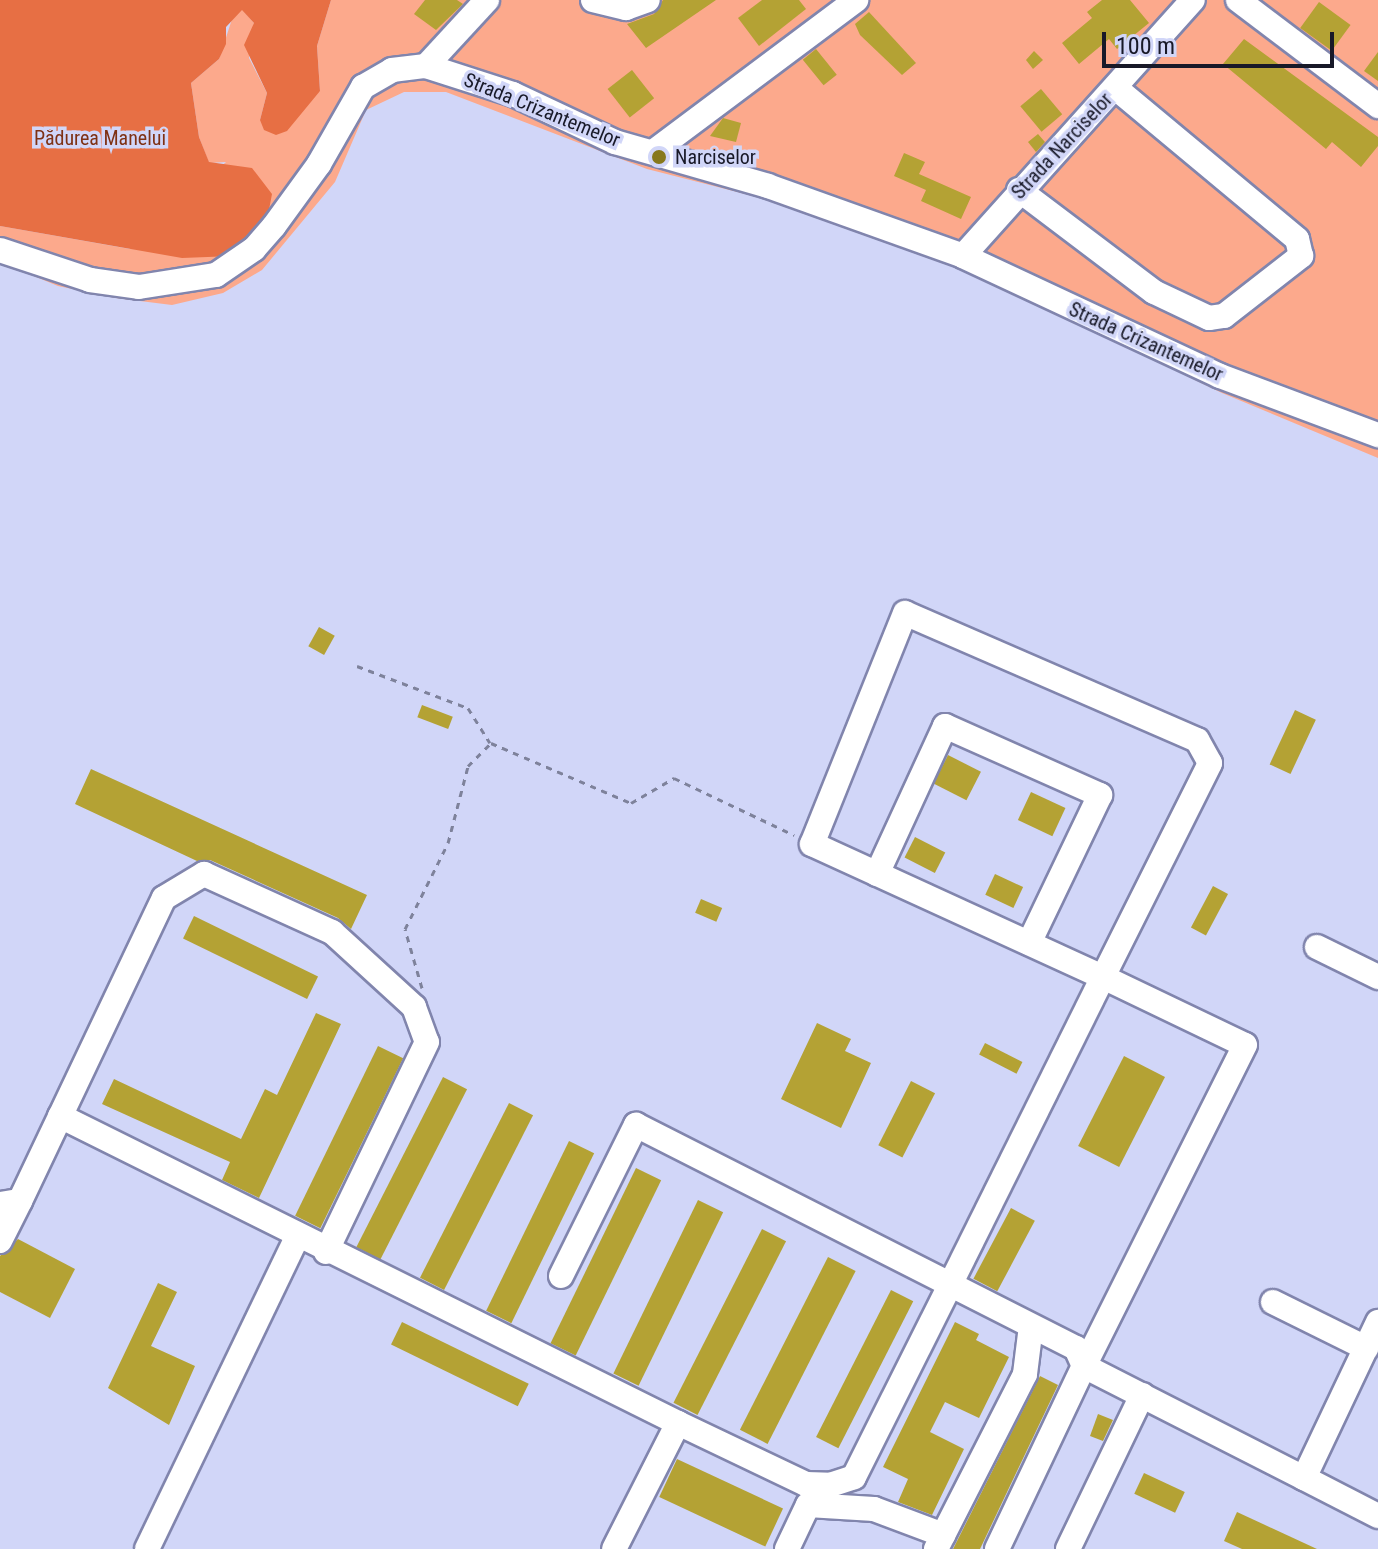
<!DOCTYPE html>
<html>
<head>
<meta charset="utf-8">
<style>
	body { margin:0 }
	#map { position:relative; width:1378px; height:1549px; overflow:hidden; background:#d1d6f8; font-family:"Roboto Condensed",sans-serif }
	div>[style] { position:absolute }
	.green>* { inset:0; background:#fca98c }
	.forest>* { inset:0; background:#e76f44 }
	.building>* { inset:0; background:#b4a234; transform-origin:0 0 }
	.path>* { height:3px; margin-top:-1.5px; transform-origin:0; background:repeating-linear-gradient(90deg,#7e829b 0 6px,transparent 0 12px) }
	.roads { filter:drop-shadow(2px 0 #8185ad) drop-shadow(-2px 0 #8185ad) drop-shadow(0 2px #8185ad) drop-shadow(0 -2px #8185ad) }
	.minor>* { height:24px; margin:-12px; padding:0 12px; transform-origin:12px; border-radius:12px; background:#fff }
	.dots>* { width:22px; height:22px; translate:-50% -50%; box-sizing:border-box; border:4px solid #d1d6f8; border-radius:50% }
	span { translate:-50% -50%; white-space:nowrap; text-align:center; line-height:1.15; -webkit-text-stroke:7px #d1d6f8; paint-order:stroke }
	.street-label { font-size:20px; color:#181928 }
	.park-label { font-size:20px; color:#7e3114 }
	.poi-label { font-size:20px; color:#181928 }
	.left { translate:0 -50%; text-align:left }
	.scale { position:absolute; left:1102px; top:32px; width:232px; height:36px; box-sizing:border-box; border:4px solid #181928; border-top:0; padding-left:10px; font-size:24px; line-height:28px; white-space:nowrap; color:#181928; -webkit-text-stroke:6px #d1d6f8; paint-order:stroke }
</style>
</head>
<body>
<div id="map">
	<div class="green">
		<i style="clip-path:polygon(331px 0,1378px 0,1378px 458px,1222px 393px,964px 268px,785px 204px,647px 169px,446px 92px,404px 92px,366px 110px,335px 182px,262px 270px,223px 293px,172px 305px,116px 298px,58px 286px,0 262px,0 226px,130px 249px,226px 162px,209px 163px,199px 137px,191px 83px,219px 59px,233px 16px,242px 9px,254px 23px,249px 58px,267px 93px,260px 120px,320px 91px,317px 46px)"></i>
	</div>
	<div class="forest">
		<i style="clip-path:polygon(0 0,331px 0,317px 46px,320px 91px,287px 131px,276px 135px,264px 130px,260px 120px,267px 93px,244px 45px,254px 23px,242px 10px,226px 27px,226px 44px,219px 59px,191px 83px,199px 137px,209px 162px,252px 168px,272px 194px,268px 215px,233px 256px,182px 258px,0 226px)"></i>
	</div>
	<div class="building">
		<i style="clip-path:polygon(425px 0,457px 0,463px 4px,436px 30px,414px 14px)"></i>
		<i style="clip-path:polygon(663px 0,716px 0,646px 48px,627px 24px,654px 14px)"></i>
		<i style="clip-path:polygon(762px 0,799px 0,806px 9px,759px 46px,738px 18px)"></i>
		<i style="clip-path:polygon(1102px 0,1130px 0,1149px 23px,1117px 49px,1109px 39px,1079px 64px,1062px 43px,1092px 18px,1087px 12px)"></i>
		<i style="left:1319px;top:2px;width:39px;height:32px;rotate:36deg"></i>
		<i style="clip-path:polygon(869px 12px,916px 63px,902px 75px,860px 35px,855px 24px)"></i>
		<i style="clip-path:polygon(1244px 39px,1378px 137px,1378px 146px,1361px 167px,1332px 142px,1326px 149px,1223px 64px)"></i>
		<i style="left:816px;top:49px;width:33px;height:17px;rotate:51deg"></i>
		<i style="clip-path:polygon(1034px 51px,1043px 60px,1033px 69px,1026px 60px)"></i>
		<i style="clip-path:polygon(1378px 52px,1378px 81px,1364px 71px)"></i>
		<i style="left:632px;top:70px;width:36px;height:31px;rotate:52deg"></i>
		<i style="left:1041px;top:89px;width:33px;height:27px;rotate:50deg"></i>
		<i style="clip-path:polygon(723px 118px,741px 123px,736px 142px,710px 136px)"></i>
		<i style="clip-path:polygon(1038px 134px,1045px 142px,1036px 152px,1028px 142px)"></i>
		<i style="clip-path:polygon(904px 153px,925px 162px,919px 174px,971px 197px,961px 219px,921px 201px,926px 190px,894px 176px)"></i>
		<i style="left:319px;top:627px;width:18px;height:22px;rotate:29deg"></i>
		<i style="left:422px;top:705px;width:33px;height:13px;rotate:21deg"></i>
		<i style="left:1295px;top:710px;width:23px;height:60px;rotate:25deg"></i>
		<i style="left:948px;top:755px;width:37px;height:32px;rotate:27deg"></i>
		<i style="clip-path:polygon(91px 769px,367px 895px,351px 929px,338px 918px,210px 860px,197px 861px,75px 804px)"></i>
		<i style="left:1031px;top:792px;width:38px;height:31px;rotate:25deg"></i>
		<i style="left:915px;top:837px;width:34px;height:23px;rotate:27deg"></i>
		<i style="left:995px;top:874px;width:31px;height:23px;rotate:25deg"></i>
		<i style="left:1213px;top:886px;width:17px;height:47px;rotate:28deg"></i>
		<i style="left:701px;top:899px;width:23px;height:15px;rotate:23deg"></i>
		<i style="left:194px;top:916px;width:138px;height:25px;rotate:26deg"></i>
		<i style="clip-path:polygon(316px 1013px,341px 1024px,259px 1198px,222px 1180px,230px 1162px,102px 1104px,114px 1079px,241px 1139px,265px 1089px,277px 1095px)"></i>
		<i style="clip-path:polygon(817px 1023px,851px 1039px,845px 1051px,871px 1063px,841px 1128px,781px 1099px)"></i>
		<i style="left:985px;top:1043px;width:42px;height:13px;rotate:27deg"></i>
		<i style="left:378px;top:1046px;width:28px;height:189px;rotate:26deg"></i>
		<i style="left:1124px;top:1056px;width:46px;height:101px;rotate:27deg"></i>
		<i style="left:443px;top:1077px;width:27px;height:191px;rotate:27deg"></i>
		<i style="left:911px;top:1081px;width:27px;height:72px;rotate:27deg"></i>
		<i style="left:509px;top:1103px;width:27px;height:196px;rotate:27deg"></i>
		<i style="left:569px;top:1141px;width:28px;height:189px;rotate:26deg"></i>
		<i style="left:636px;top:1168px;width:28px;height:195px;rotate:26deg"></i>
		<i style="left:698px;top:1200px;width:28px;height:193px;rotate:26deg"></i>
		<i style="left:1011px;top:1208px;width:27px;height:80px;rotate:28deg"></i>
		<i style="left:762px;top:1229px;width:27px;height:195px;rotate:27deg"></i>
		<i style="clip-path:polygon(18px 1239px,75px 1269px,50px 1318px,0 1292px,0 1256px)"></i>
		<i style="left:828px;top:1257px;width:31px;height:194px;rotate:27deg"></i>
		<i style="clip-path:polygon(158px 1283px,177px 1292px,151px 1346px,195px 1366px,169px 1425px,108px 1388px)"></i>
		<i style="left:891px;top:1290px;width:25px;height:165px;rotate:27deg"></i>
		<i style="left:402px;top:1322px;width:141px;height:25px;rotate:26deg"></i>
		<i style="clip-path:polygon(955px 1322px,979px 1334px,976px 1340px,1009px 1357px,979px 1418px,945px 1402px,930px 1432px,964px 1449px,932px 1515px,898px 1502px,908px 1479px,883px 1467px)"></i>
		<i style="clip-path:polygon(1040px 1376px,1058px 1385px,980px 1549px,953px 1549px)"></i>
		<i style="clip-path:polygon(1098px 1414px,1113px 1420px,1103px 1441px,1090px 1436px)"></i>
		<i style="left:677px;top:1459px;width:117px;height:42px;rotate:25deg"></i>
		<i style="left:1144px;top:1473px;width:45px;height:23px;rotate:25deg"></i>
		<i style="clip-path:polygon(1237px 1512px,1317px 1549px,1242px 1549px,1224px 1541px)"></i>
	</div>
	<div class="path">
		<i style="left:357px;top:666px;width:119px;rotate:20.7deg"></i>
		<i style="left:468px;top:708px;width:41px;rotate:57.8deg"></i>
		<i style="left:422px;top:988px;width:61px;rotate:-106.1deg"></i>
		<i style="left:405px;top:929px;width:96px;rotate:-63.4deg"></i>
		<i style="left:448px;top:843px;width:80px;rotate:-75.4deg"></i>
		<i style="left:468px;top:766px;width:33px;rotate:-45deg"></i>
		<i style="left:491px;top:743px;width:152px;rotate:23.2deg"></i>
		<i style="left:631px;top:803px;width:50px;rotate:-30.2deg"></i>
		<i style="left:674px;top:778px;width:133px;rotate:25.4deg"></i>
	</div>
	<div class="roads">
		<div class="minor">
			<i style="left:593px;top:0;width:34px;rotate:14deg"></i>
			<i style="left:626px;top:8px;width:23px;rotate:-20deg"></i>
			<i style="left:1238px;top:0;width:176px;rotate:37.1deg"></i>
			<i style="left:426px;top:66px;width:90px;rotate:-47.3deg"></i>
			<i style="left:653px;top:152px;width:254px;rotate:-36.8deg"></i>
			<i style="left:1019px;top:190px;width:169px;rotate:37.1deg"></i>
			<i style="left:1154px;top:292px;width:61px;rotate:25.3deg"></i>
			<i style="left:1209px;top:318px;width:15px;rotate:-8deg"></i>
			<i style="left:1224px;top:316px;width:98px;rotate:-37.9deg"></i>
			<i style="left:1301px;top:256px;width:17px;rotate:-103deg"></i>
			<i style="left:1297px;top:239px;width:236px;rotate:-140.2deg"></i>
			<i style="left:0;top:250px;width:95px;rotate:18.4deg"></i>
			<i style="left:90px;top:280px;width:49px;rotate:8.1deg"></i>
			<i style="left:139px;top:287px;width:78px;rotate:-8.9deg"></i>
			<i style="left:216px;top:275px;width:46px;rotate:-34.4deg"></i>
			<i style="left:254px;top:249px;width:30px;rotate:-49deg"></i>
			<i style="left:274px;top:226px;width:77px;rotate:-54deg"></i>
			<i style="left:319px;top:164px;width:89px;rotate:-60.3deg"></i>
			<i style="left:363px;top:87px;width:34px;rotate:-30deg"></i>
			<i style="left:392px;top:70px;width:34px;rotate:-7deg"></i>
			<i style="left:426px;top:66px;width:91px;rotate:17.8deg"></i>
			<i style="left:513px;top:94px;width:113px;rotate:25.2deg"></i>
			<i style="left:615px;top:142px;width:159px;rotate:16deg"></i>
			<i style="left:768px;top:186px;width:207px;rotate:19.7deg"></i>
			<i style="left:963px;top:256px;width:284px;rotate:25deg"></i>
			<i style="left:1220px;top:376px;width:169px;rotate:20.5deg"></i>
			<i style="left:963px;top:256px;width:344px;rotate:-48.1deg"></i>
			<i style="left:877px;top:874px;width:163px;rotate:-65.3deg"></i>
			<i style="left:945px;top:726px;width:170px;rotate:24deg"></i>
			<i style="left:1100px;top:795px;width:164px;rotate:115.6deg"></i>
			<i style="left:1317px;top:947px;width:68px;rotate:26.2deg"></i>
			<i style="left:60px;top:1116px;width:690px;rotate:26.42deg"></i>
			<i style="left:678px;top:1423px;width:141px;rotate:116.9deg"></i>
			<i style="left:0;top:1204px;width:20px;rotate:-9deg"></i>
			<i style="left:20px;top:1201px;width:335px;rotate:-64.6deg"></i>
			<i style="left:164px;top:898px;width:47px;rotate:-31deg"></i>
			<i style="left:204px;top:874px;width:141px;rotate:24.4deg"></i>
			<i style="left:332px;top:932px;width:111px;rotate:42.4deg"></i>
			<i style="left:414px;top:1007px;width:37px;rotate:70deg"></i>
			<i style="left:427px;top:1042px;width:233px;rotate:115.7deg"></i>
			<i style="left:0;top:1241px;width:45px;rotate:-63.4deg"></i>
			<i style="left:561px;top:1276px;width:169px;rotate:-63.6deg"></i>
			<i style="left:636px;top:1125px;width:493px;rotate:26.9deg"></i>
			<i style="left:1076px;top:1348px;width:20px;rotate:66deg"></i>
			<i style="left:1273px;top:1302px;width:104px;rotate:26.3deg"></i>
			<i style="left:678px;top:1423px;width:142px;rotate:25.5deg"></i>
			<i style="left:806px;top:1484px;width:24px;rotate:2deg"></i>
			<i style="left:830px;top:1485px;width:25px;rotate:-18deg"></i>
			<i style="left:854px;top:1477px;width:212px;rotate:-63.4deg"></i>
			<i style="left:949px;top:1287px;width:346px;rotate:-63.6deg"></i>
			<i style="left:1103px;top:977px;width:239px;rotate:-63.4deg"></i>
			<i style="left:1210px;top:763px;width:26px;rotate:-119deg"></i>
			<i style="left:1197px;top:740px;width:318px;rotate:-156.5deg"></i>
			<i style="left:905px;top:613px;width:249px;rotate:111.9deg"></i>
			<i style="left:812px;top:844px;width:320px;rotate:24.6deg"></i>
			<i style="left:1103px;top:977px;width:157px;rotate:25.6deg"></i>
			<i style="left:1245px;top:1045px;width:359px;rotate:116.6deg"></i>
			<i style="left:1304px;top:1478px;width:83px;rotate:27.2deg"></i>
			<i style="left:147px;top:1549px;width:345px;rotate:-64.3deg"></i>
			<i style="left:787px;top:1549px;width:49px;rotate:-64.5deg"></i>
			<i style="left:808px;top:1505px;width:66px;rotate:3.5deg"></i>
			<i style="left:874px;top:1509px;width:74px;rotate:20.6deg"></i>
			<i style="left:936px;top:1549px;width:196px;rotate:-63deg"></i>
			<i style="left:1025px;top:1374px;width:48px;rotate:-82.9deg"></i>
			<i style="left:997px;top:1549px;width:203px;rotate:-64.6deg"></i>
			<i style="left:1084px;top:1366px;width:247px;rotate:27deg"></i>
			<i style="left:1304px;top:1478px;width:173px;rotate:-64.6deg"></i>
			<i style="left:1068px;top:1549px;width:171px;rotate:-64.3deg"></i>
		</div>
	</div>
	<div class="dots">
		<i style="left:659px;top:157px;background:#87781d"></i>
	</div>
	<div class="street-label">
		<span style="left:542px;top:110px;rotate:22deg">Strada Crizantemelor</span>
		<span style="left:1062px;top:146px;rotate:-47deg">Strada Narciselor</span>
		<span style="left:1146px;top:342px;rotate:24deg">Strada Crizantemelor</span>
	</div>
	<div class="park-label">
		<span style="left:100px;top:138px">Pădurea Manelui</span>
	</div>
	<div class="poi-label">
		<span class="left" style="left:675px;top:157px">Narciselor</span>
	</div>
	<div class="scale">100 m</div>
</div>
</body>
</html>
